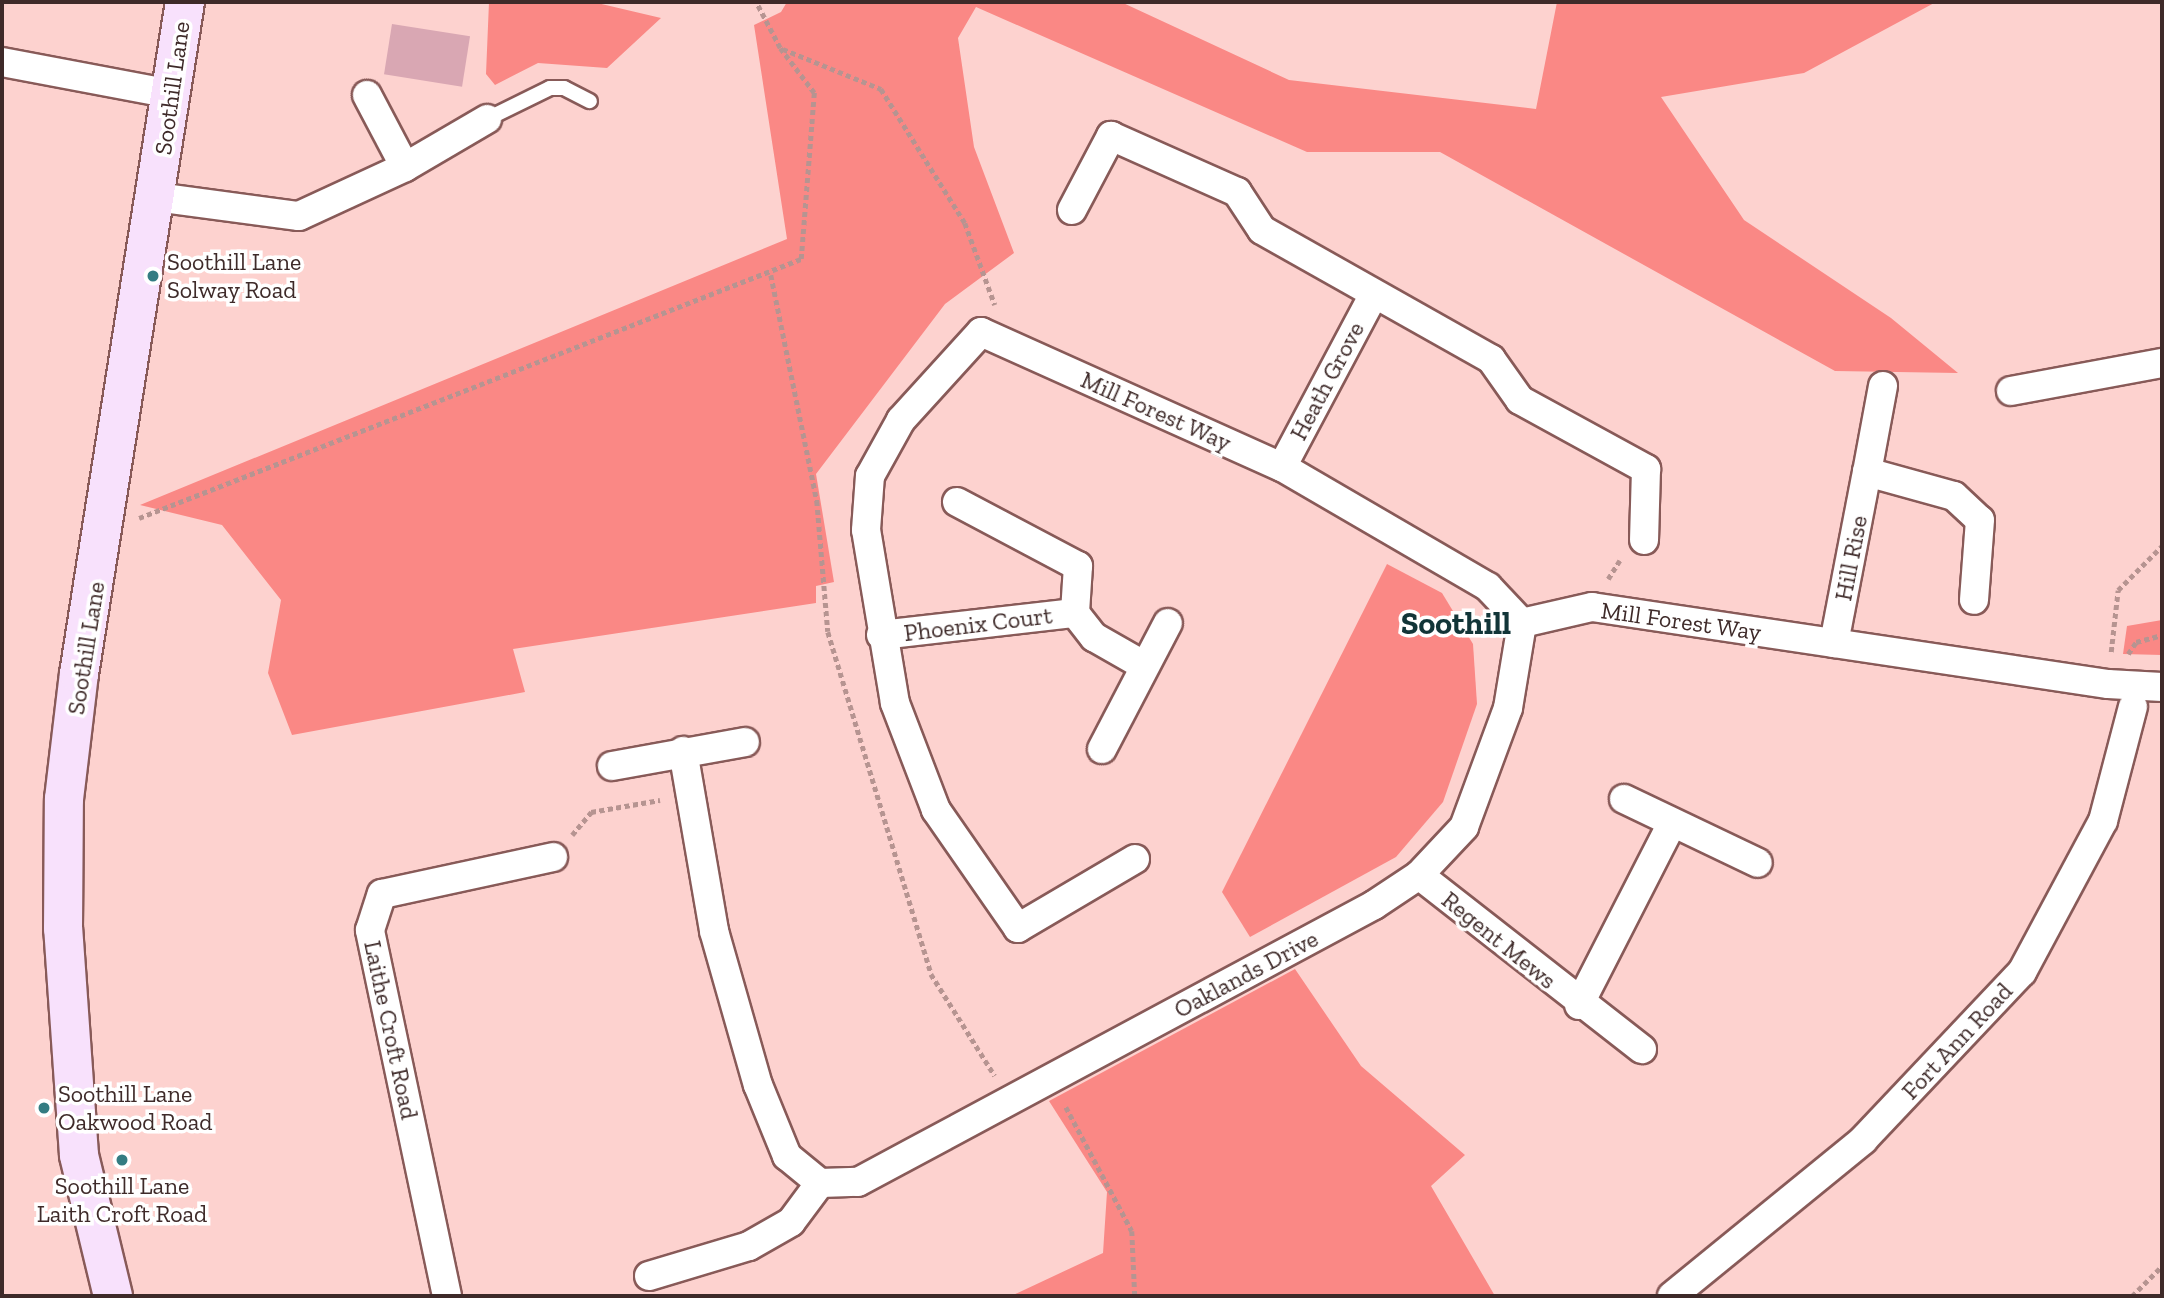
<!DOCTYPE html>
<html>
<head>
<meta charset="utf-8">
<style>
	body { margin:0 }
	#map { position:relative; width:2164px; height:1298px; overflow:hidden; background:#fdd2cf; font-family:"Zilla Slab",serif }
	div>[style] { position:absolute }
	.green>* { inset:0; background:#fa8885 }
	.building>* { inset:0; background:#d9a7b3; transform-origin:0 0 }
	.path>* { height:4.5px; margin-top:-2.25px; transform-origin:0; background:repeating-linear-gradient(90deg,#b69491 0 5px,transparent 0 8.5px) }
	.roads { filter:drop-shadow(2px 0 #885a58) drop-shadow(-2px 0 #885a58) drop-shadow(0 2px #885a58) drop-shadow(0 -2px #885a58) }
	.service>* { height:14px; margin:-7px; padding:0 7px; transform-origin:7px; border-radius:7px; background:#fff }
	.minor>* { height:28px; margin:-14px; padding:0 14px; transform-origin:14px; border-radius:14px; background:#fff }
	.secondary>* { height:38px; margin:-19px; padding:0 19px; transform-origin:19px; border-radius:19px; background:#f8e1fc }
	.dots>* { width:19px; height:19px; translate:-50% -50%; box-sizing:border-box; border:4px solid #fff; border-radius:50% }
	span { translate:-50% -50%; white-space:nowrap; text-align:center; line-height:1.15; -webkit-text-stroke:7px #fff; paint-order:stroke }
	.street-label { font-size:24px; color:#3e2a29 }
	.poi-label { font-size:24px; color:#3e2a29 }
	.left { translate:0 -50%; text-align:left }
	.district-label { font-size:32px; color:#123538; font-weight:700 }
	.frame { position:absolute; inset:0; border:4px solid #3e2a29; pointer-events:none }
</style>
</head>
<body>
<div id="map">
	<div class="green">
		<i style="clip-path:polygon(489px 2px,593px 2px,661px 18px,607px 68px,538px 63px,495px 85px,486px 74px)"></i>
		<i style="clip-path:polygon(787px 2px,1121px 2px,1289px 80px,1536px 109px,1557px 2px,1936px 2px,1804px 73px,1661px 97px,1744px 220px,1891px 318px,1958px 373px,1835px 371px,1440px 152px,1307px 152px,976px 7px,958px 38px,974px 147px,1014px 253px,945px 304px,816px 474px,834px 582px,816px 586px,816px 603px,513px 649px,525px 692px,292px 735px,268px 673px,281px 600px,222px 525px,140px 505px,787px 239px,754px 25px,781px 12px)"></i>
		<i style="clip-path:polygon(1387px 564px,1442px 593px,1473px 644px,1477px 704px,1443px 802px,1396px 857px,1250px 937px,1222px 892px)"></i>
		<i style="clip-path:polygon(2162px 620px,2162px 655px,2123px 654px,2127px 626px)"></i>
		<i style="clip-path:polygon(1295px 969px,1361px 1066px,1465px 1155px,1431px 1186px,1495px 1296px,1011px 1296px,1103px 1253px,1107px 1192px,1049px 1101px)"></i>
	</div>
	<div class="building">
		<i style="left:392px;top:24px;width:79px;height:51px;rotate:9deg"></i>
	</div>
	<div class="path">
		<i style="left:783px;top:49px;width:106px;rotate:22.2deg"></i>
		<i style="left:881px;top:89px;width:158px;rotate:57.9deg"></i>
		<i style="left:965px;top:223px;width:87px;rotate:69.9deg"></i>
		<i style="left:771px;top:275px;width:231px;rotate:78.5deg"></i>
		<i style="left:817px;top:501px;width:131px;rotate:85.2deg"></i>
		<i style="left:828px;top:632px;width:357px;rotate:73.2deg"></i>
		<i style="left:931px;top:974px;width:120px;rotate:57.9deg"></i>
		<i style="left:139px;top:518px;width:711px;rotate:-21.37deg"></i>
		<i style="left:801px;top:259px;width:167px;rotate:-85.5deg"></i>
		<i style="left:814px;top:93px;width:56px;rotate:-127.1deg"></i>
		<i style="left:780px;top:48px;width:52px;rotate:-117.6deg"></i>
		<i style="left:1608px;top:579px;width:22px;rotate:-58deg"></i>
		<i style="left:2111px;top:652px;width:62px;rotate:-83.6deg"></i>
		<i style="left:2118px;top:590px;width:62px;rotate:-45deg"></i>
		<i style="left:2128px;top:654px;width:14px;rotate:-56deg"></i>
		<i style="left:2136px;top:642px;width:27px;rotate:-15deg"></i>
		<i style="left:572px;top:835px;width:30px;rotate:-50deg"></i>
		<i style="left:591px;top:812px;width:70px;rotate:-9.9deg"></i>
		<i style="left:1066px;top:1107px;width:140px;rotate:62deg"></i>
		<i style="left:1132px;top:1231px;width:65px;rotate:87.4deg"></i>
		<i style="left:2132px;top:1296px;width:42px;rotate:-45deg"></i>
	</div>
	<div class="roads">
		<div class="service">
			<i style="left:487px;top:119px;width:70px;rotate:-26.2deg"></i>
			<i style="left:550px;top:88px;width:14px"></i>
			<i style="left:564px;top:88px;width:29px;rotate:27deg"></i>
		</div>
		<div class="minor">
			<i style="left:2px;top:62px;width:172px;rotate:10.7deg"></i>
			<i style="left:367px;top:95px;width:81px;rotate:62.2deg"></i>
			<i style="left:156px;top:197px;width:144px;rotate:7.6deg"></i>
			<i style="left:299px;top:216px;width:117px;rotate:-24.8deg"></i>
			<i style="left:405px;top:167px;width:95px;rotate:-30.3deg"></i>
			<i style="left:1072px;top:210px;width:84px;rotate:-62.2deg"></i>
			<i style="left:1111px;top:136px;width:138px;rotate:24deg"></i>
			<i style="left:1237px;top:192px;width:45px;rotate:56.7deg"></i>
			<i style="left:1262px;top:230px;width:263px;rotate:29.4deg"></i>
			<i style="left:1491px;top:359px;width:50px;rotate:54.7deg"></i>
			<i style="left:1520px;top:400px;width:144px;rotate:28.7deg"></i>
			<i style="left:1646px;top:469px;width:71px;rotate:91.6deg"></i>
			<i style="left:1883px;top:386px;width:87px;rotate:100.5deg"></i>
			<i style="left:1867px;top:472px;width:90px;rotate:15.4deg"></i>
			<i style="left:1954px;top:496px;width:35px;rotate:43deg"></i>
			<i style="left:1980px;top:520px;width:80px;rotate:94.3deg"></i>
			<i style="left:2011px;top:391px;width:154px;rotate:-10.5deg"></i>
			<i style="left:1282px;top:467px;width:194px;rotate:-62deg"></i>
			<i style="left:957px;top:502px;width:137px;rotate:27.9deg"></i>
			<i style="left:1078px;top:566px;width:47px;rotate:93.7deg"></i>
			<i style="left:1075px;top:613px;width:31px;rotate:52deg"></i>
			<i style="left:1094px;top:637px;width:56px;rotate:29.7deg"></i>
			<i style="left:1522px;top:623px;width:72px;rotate:-12.9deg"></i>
			<i style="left:1592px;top:607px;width:522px;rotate:8.49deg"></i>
			<i style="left:2108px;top:684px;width:54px;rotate:3.2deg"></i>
			<i style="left:881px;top:635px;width:195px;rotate:-6.5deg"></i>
			<i style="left:1834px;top:643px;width:174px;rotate:-79.1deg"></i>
			<i style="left:1102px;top:749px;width:142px;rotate:-62.4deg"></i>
			<i style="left:683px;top:751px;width:183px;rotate:80.2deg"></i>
			<i style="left:714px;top:931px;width:160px;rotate:74.1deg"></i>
			<i style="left:758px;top:1085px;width:77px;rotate:67.8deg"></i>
			<i style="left:787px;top:1156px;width:43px;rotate:39.3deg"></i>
			<i style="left:820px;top:1183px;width:38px;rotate:-2deg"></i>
			<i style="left:858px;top:1182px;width:586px;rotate:-28.23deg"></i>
			<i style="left:1374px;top:905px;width:54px;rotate:-33.7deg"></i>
			<i style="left:1419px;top:875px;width:66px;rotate:-46.8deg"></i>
			<i style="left:1464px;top:827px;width:127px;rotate:-69.7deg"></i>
			<i style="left:1508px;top:708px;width:86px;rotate:-80.6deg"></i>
			<i style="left:612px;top:766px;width:135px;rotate:-10.2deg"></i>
			<i style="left:1624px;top:799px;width:148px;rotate:25.5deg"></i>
			<i style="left:1135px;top:859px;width:136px;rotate:149.5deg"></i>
			<i style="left:1018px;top:928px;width:144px;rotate:-124.8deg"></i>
			<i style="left:936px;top:810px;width:115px;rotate:-111deg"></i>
			<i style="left:895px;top:703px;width:175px;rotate:-99.5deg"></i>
			<i style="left:866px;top:530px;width:54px;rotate:-85.8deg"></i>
			<i style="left:870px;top:476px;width:64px;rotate:-61deg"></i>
			<i style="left:901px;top:420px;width:119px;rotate:-47.7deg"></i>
			<i style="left:981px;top:332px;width:330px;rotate:24.2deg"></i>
			<i style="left:1282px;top:467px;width:238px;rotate:30.2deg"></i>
			<i style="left:1488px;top:587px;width:50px;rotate:46.6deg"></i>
			<i style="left:1419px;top:875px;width:283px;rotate:38deg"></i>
			<i style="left:1579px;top:1005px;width:202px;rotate:-62.9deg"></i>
			<i style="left:649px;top:1276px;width:104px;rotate:-16.7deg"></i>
			<i style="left:749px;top:1246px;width:48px;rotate:-29.7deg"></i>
			<i style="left:791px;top:1222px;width:49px;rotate:-53.4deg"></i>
			<i style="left:447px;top:1296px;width:374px;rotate:-101.9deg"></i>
			<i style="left:370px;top:930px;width:38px;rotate:-72deg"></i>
			<i style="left:382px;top:894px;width:175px;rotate:-12.2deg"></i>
			<i style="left:1672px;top:1296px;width:247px;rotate:-39.2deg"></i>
			<i style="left:1863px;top:1140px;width:231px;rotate:-46.6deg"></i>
			<i style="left:2022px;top:972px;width:171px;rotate:-61.8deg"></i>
			<i style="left:2103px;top:821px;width:118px;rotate:-75.3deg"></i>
		</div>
		<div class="secondary">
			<i style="left:113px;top:1296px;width:145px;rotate:-103.6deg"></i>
			<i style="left:79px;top:1155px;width:227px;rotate:-94deg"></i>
			<i style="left:63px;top:929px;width:130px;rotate:-89.6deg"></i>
			<i style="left:64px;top:799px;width:126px;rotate:-83.2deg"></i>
			<i style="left:79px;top:674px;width:680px;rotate:-81.04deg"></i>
		</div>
	</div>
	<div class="dots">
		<i style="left:153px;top:276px;background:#337c82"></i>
		<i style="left:44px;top:1108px;background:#337c82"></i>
		<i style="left:122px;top:1160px;background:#337c82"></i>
	</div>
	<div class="street-label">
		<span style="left:172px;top:88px;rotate:-82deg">Soothill Lane</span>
		<span style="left:1327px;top:381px;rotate:-62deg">Heath Grove</span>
		<span style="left:1156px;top:411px;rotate:24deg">Mill Forest Way</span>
		<span style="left:1851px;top:558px;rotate:-79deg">Hill Rise</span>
		<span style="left:1681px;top:621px;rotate:8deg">Mill Forest Way</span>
		<span style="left:978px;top:624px;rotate:-7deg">Phoenix Court</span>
		<span style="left:86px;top:648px;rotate:-81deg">Soothill Lane</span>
		<span style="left:1499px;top:940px;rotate:39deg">Regent Mews</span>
		<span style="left:1246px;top:974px;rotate:-28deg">Oaklands Drive</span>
		<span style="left:391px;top:1030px;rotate:78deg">Laithe Croft Road</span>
		<span style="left:1957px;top:1041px;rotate:-47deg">Fort Ann Road</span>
	</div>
	<div class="poi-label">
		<span class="left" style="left:167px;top:276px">Soothill Lane<br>Solway Road</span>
		<span class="left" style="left:58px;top:1108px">Soothill Lane<br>Oakwood Road</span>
		<span style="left:122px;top:1200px">Soothill Lane<br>Laith Croft Road</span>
	</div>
	<div class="district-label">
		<span style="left:1456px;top:623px">Soothill</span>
	</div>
	<div class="frame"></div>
</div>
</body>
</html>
